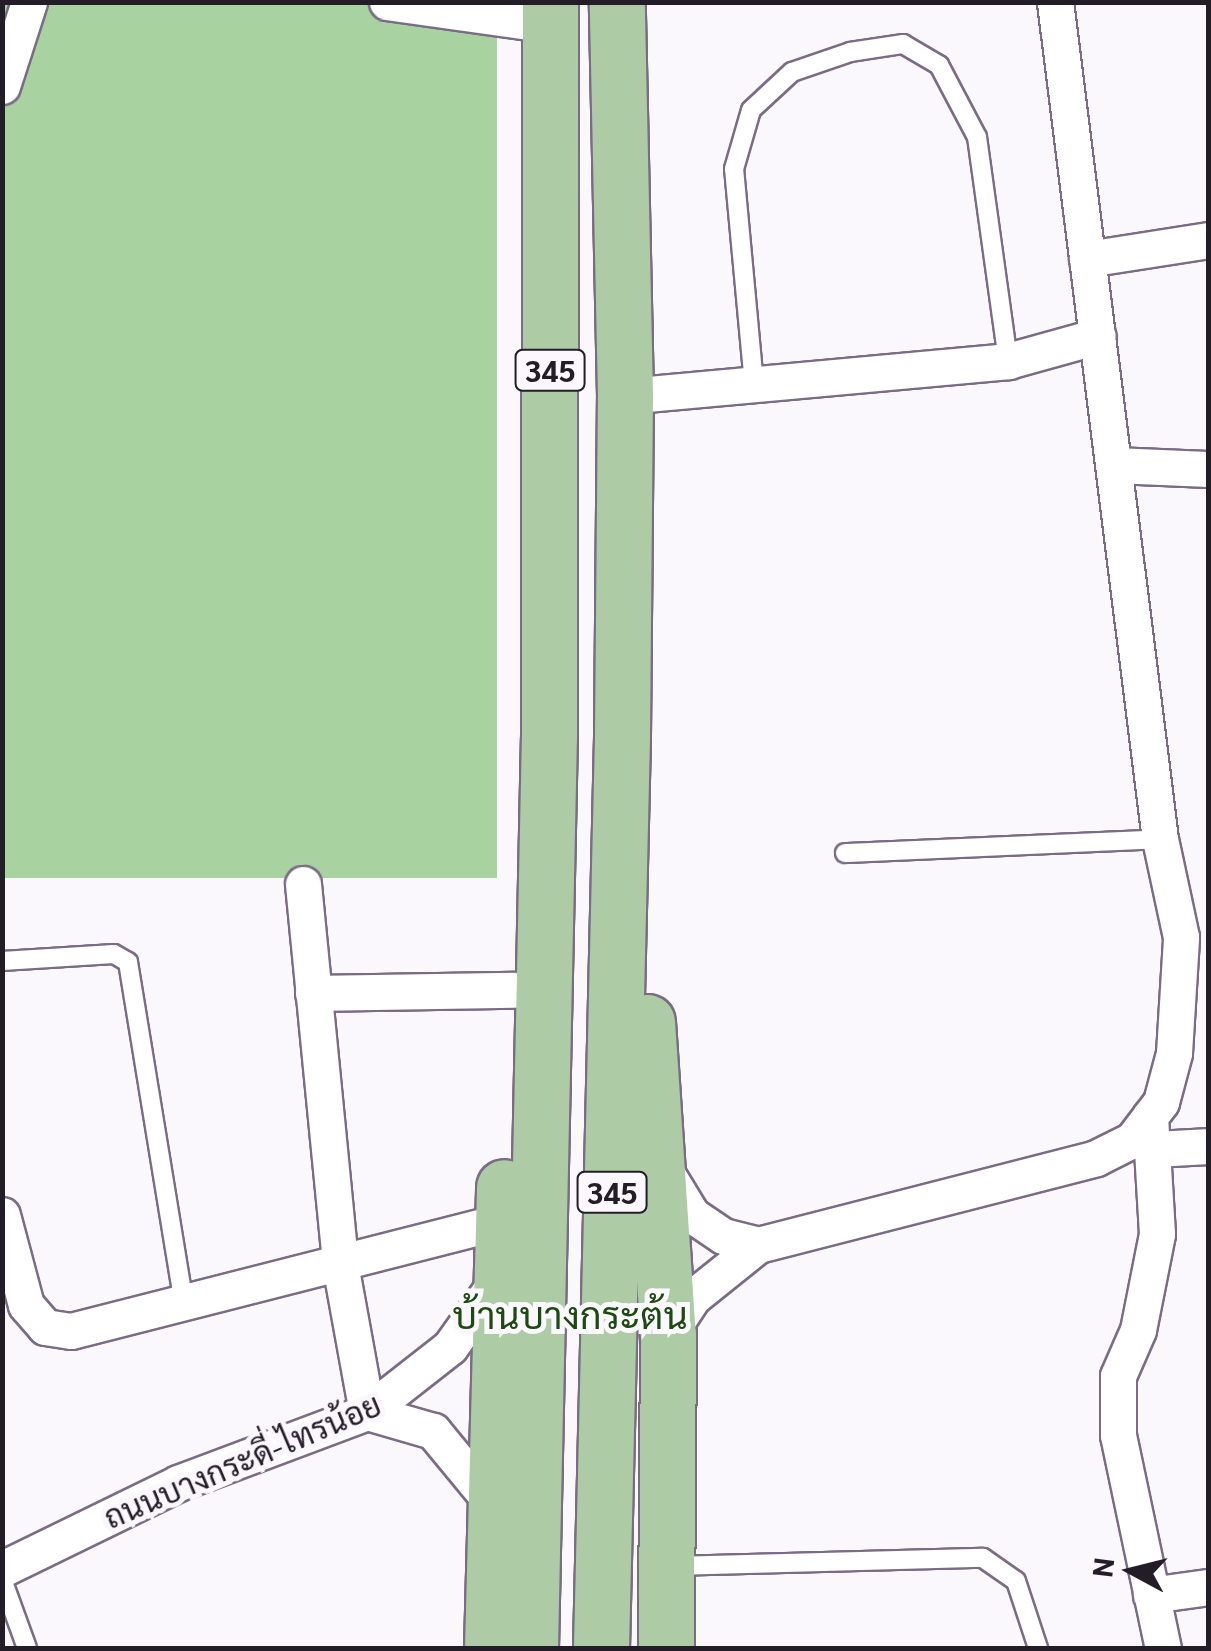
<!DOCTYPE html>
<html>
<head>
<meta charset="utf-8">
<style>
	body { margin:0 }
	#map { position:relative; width:1211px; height:1651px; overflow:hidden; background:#faf7fd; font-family:Georgia,Sarabun,serif }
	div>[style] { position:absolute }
	.green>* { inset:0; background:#a8d29f; transform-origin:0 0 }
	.roads { filter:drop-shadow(2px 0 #7b6c85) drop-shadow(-2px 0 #7b6c85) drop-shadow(0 2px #7b6c85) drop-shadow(0 -2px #7b6c85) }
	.service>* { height:18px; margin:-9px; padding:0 9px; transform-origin:9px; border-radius:9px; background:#fff }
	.minor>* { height:35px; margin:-17.5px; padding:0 17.5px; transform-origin:17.5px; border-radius:17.5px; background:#fff }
	.primary>* { height:55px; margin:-27.5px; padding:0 27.5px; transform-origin:27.5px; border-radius:27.5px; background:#adcca6 }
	span { translate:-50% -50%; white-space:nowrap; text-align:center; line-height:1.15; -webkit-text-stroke:10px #faf7fd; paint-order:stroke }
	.shield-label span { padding:2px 8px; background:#faf7fd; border:2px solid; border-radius:8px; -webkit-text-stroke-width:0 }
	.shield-label { font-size:30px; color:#231d27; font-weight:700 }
	.street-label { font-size:32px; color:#231d27 }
	.quarter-label { font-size:38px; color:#1c4a11 }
	.frame { position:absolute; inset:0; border:5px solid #231d27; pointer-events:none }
	.north { position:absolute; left:1081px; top:1521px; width:100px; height:100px; -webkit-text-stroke:8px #faf7fd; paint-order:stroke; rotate:277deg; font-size:28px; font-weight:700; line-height:40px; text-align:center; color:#231d27 }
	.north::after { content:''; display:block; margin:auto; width:35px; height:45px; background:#231d27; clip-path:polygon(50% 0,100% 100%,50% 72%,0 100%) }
</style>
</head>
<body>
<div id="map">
	<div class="green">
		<i style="left:3px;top:3px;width:494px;height:875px"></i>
	</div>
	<div class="roads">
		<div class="service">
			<i style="left:754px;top:384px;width:216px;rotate:-95.3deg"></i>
			<i style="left:734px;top:169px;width:61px;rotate:-73.9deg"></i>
			<i style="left:751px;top:110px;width:56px;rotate:-42.8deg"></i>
			<i style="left:792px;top:72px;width:61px;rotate:-19deg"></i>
			<i style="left:850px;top:52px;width:54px;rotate:-8.6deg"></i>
			<i style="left:903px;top:44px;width:42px;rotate:30.3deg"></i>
			<i style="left:939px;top:65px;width:81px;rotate:62.2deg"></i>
			<i style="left:977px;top:137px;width:226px;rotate:82.1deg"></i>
			<i style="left:845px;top:853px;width:315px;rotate:-2.5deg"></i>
			<i style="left:2px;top:961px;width:112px;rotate:-3.6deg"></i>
			<i style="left:114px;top:954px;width:16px;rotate:30deg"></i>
			<i style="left:128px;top:962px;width:346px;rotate:80.7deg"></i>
			<i style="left:672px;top:1566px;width:311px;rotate:-1.5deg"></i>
			<i style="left:983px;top:1558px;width:40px;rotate:34.9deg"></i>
			<i style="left:1016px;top:1581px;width:71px;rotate:71.8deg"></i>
			<i style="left:2px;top:1579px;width:73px;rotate:70.1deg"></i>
		</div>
		<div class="minor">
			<i style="left:387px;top:2px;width:165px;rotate:8deg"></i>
			<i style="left:2px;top:86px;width:88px;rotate:-72.2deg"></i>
			<i style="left:1087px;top:259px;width:122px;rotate:-8.9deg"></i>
			<i style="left:625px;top:396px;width:385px;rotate:-5.2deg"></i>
			<i style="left:1008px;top:361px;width:93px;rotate:-15.5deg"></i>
			<i style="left:1114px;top:465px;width:94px;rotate:2.4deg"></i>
			<i style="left:303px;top:884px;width:382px;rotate:84.4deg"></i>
			<i style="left:340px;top:1264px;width:150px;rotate:79.7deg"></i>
			<i style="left:313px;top:993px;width:200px;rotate:-0.9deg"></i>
			<i style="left:1150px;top:1116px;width:118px;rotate:86.6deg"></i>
			<i style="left:1157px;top:1234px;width:98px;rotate:101.2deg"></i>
			<i style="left:1138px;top:1330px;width:50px;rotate:113.5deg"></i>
			<i style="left:1118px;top:1376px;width:59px;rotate:90deg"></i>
			<i style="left:1118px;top:1435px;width:218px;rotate:78.1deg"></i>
			<i style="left:1154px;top:1149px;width:54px;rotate:-3.2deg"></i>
			<i style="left:664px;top:1169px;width:54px;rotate:58.7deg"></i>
			<i style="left:692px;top:1215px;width:37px;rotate:34deg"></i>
			<i style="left:723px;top:1236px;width:36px;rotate:14deg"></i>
			<i style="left:2px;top:1215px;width:93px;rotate:75.1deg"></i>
			<i style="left:26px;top:1305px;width:29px;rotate:49deg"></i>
			<i style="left:45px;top:1327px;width:26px;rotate:9deg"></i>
			<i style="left:71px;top:1331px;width:445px;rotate:-14.3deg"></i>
			<i style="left:668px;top:1335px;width:45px;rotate:-56.7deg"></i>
			<i style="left:693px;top:1297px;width:83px;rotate:-38.7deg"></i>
			<i style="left:758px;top:1245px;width:349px;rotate:-14.4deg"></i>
			<i style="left:1096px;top:1158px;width:40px;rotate:-26.6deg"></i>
			<i style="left:1132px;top:1140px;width:48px;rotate:-52.7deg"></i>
			<i style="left:1161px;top:1102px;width:51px;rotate:-75.1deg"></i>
			<i style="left:1174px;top:1053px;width:116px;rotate:-86.5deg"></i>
			<i style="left:1181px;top:937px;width:100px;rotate:-102.1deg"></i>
			<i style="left:1160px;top:839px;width:844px;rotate:-97.15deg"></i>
			<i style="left:367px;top:1412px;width:69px;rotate:16.1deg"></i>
			<i style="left:433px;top:1431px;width:96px;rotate:50.5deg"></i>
			<i style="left:2px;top:1569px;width:196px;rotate:-26deg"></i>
			<i style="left:178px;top:1483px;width:202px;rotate:-20.6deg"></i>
			<i style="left:367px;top:1412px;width:105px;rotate:-38.1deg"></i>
			<i style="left:450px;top:1347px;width:85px;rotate:-54.6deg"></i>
			<i style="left:1151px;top:1595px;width:58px;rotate:-8deg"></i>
		</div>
		<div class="primary">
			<i style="left:647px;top:1022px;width:314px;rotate:86.2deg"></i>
			<i style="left:668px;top:1335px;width:313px;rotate:90.4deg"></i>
			<i style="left:492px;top:1648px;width:461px;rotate:-88.5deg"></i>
			<i style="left:530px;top:1648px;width:911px;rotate:-88.81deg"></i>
			<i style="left:549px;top:737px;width:735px;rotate:-89.92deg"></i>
			<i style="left:601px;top:1648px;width:913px;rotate:-88.68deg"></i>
			<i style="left:622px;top:735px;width:339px;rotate:-89.5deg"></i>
			<i style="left:625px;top:396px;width:394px;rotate:-91.2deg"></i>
		</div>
	</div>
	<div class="shield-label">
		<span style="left:550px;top:370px">345</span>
		<span style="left:612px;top:1192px">345</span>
	</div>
	<div class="street-label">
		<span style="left:242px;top:1460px;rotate:-23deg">ถนนบางกระดี่-ไทรน้อย</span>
	</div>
	<div class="quarter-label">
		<span style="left:570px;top:1314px">บ้านบางกระต้น</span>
	</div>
	<div class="frame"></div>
	<div class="north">N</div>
</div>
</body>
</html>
